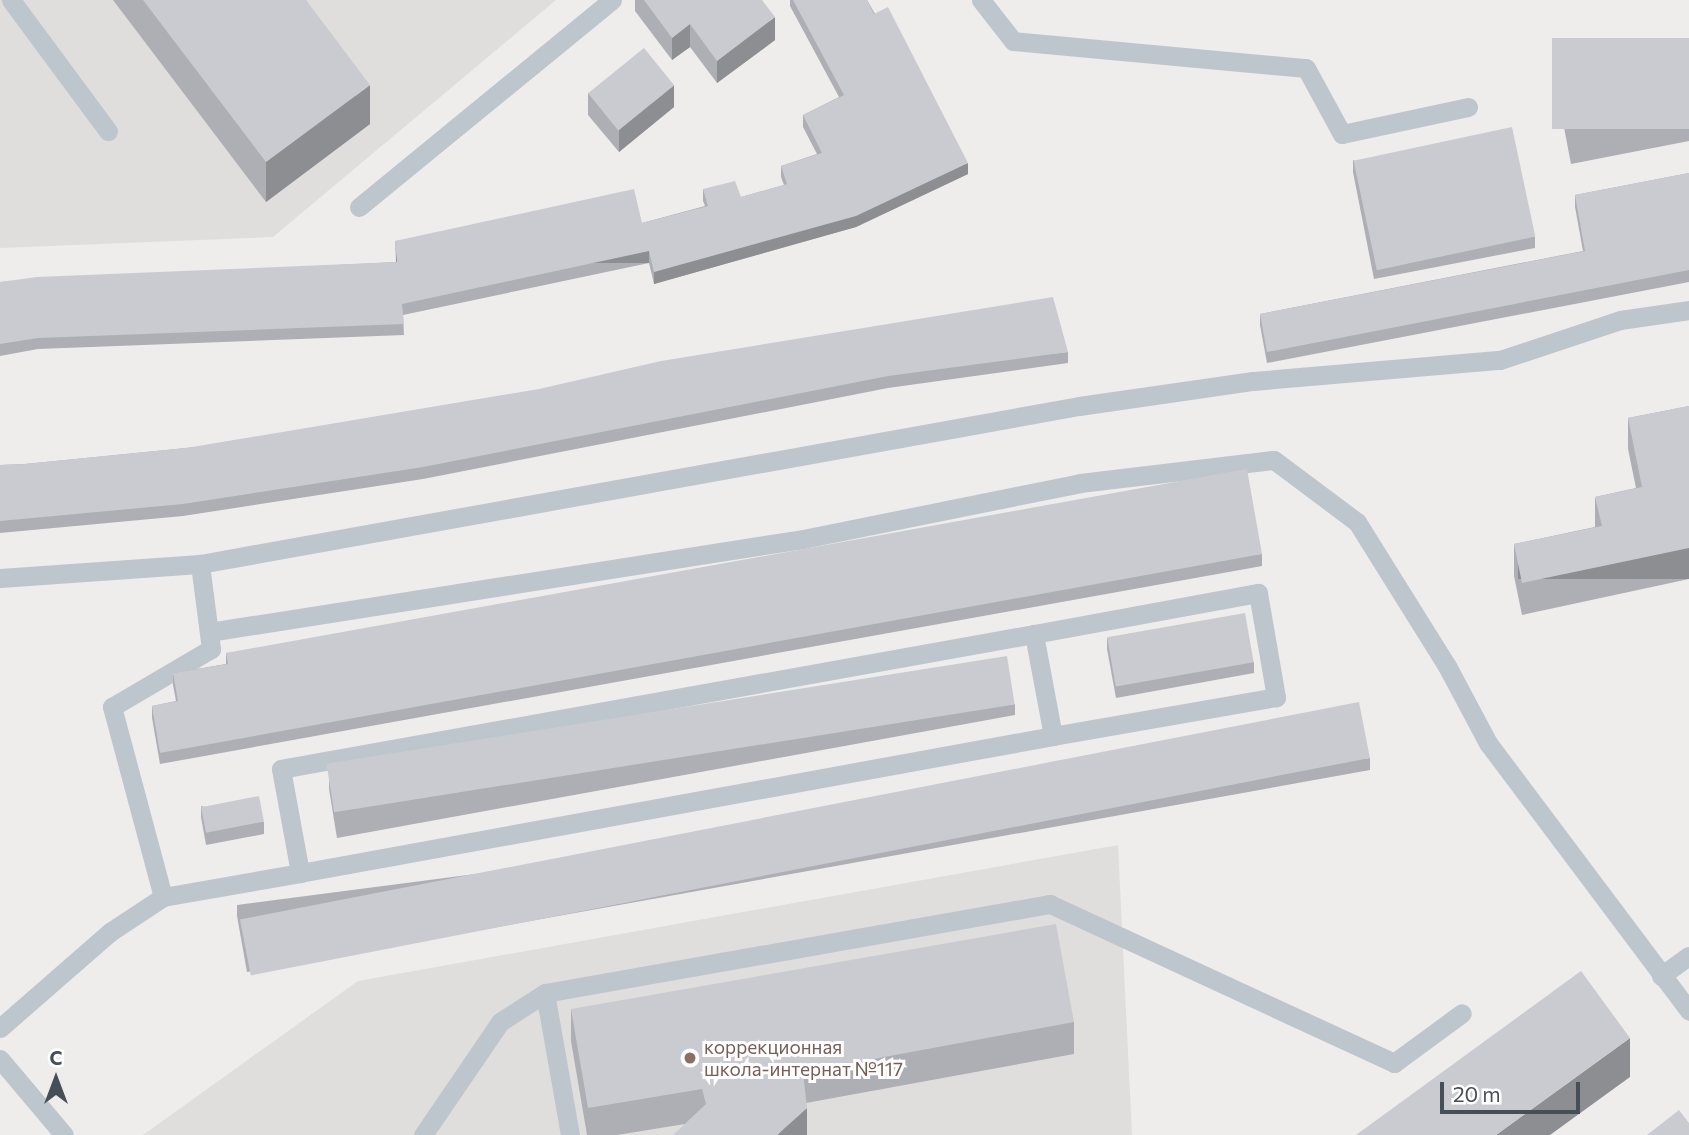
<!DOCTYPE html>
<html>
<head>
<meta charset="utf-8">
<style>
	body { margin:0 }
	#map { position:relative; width:1689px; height:1135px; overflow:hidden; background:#efecec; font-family:Commissioner,sans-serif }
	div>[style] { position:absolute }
	.education>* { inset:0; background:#e0dddd }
	.service>* { height:19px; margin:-9.5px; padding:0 9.5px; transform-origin:9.5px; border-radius:9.5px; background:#bec6cd }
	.wall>* { inset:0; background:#aeafb4 }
	.shaded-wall>* { inset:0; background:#8d8e92; transform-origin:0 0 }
	.building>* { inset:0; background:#cacbd1; transform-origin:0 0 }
	.dots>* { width:19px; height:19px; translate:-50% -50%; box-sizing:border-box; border:4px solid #fff; border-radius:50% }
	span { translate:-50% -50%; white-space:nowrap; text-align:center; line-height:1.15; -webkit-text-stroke:6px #fff; paint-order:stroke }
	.education-label { font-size:19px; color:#785e54 }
	.left { translate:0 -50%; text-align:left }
	.north { position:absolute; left:21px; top:1044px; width:70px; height:70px; -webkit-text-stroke:5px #fff; paint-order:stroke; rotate:0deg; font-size:19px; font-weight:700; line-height:28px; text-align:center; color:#464f58 }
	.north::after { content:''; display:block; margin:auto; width:24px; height:32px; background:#464f58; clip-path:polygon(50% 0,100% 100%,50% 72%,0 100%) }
	.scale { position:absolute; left:1440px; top:1082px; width:140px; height:32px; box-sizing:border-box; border:4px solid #464f58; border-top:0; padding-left:9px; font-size:21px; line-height:24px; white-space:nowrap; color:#464f58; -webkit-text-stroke:5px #fff; paint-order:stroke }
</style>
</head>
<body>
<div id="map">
	<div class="education">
		<i style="clip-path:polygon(0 0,556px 0,273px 237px,0 248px)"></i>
		<i style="clip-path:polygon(1118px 845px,1132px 1135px,143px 1135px,358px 981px)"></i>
	</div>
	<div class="service">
		<i style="left:11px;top:0;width:163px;rotate:53.5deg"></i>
		<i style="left:981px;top:0;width:52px;rotate:52deg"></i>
		<i style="left:1013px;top:41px;width:294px;rotate:5.3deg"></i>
		<i style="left:1306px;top:68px;width:75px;rotate:61.4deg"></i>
		<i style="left:1342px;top:134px;width:129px;rotate:-12.1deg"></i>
		<i style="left:359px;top:207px;width:327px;rotate:-39.3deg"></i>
		<i style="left:0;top:578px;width:200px;rotate:-4deg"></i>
		<i style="left:200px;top:564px;width:893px;rotate:-10.19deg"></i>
		<i style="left:1079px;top:406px;width:176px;rotate:-8.2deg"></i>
		<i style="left:1253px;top:381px;width:248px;rotate:-4.9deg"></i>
		<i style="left:1500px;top:360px;width:126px;rotate:-18.4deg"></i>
		<i style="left:1620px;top:320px;width:70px;rotate:-8.2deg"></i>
		<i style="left:209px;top:632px;width:601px;rotate:-8.9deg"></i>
		<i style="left:803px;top:539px;width:283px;rotate:-11.4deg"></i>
		<i style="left:1080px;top:483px;width:195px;rotate:-6.8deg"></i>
		<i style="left:1274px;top:460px;width:104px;rotate:36.8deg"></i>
		<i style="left:1357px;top:522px;width:170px;rotate:58deg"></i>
		<i style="left:1447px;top:666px;width:87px;rotate:62deg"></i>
		<i style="left:1488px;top:743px;width:335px;rotate:53.1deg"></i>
		<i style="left:1034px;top:634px;width:228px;rotate:-10.4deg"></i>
		<i style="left:1258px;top:593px;width:106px;rotate:80.2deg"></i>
		<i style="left:1276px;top:697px;width:226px;rotate:170.1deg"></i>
		<i style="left:163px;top:897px;width:139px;rotate:-9.9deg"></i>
		<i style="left:300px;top:873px;width:765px;rotate:-10.31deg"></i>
		<i style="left:1053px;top:736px;width:104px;rotate:-100.6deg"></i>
		<i style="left:1034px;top:634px;width:765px;rotate:169.84deg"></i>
		<i style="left:281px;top:769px;width:106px;rotate:79.6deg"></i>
		<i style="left:1661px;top:976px;width:34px;rotate:-36deg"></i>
		<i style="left:545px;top:993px;width:144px;rotate:80deg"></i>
		<i style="left:0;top:1028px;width:146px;rotate:-41.1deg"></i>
		<i style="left:110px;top:932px;width:64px;rotate:-33.4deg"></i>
		<i style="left:163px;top:897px;width:197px;rotate:-105deg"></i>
		<i style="left:112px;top:707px;width:115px;rotate:-30.4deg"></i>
		<i style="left:211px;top:649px;width:86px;rotate:-97.4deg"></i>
		<i style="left:0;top:1059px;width:99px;rotate:49.9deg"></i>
		<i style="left:423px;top:1135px;width:137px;rotate:-55.7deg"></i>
		<i style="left:500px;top:1022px;width:54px;rotate:-32.8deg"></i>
		<i style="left:545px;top:993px;width:513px;rotate:-10deg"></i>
		<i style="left:1050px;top:904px;width:379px;rotate:24.8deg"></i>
		<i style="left:1394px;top:1063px;width:84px;rotate:-36.3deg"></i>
	</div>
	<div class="wall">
		<i style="clip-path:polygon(113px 0,306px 0,370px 124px,266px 202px)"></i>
		<i style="clip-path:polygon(635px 0,762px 0,775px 40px,717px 83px,690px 47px,672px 60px,635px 11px)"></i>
		<i style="clip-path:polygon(790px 0,867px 0,968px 174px,856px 227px,654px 284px,649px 263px,403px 315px,404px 335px,38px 349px,0 356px,0 282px,396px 262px,395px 241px,642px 223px,705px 206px,703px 201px,703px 189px,741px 197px,784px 185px,781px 177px,781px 166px,817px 154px,803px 127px,803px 115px,839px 97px,790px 6px)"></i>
		<i style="clip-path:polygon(1689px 38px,1689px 141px,1571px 164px,1554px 75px,1554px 64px)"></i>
		<i style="clip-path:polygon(588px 93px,674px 107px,619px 152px,588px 115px)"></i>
		<i style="clip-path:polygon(1353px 160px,1535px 237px,1535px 248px,1374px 279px,1353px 172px)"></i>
		<i style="clip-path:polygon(1689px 173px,1689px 282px,1267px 363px,1260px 325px,1260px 314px,1583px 251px,1575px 207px,1575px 195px)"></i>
		<i style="clip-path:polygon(1068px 352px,1068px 363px,888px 388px,423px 479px,183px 516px,0 533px,0 465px,25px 464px,186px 448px)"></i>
		<i style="clip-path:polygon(1689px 406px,1689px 579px,1522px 615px,1514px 576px,1514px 544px,1595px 527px,1595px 497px,1636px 488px,1628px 449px,1628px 418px)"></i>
		<i style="clip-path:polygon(1262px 554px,1262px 566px,160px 764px,152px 718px,152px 706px,176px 701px,173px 685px,173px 673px,226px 664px,226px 653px)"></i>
		<i style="clip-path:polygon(1107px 638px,1254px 662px,1254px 673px,1116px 698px,1107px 649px)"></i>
		<i style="clip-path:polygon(1015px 704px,1015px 715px,337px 838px,329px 789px,329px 778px)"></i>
		<i style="clip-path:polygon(1370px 758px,1370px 770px,247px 972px,237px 916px,237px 905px)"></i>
		<i style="clip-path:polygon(201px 806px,264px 822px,264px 834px,206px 845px,201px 817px)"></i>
		<i style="clip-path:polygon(571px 1009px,1074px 1022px,1074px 1054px,806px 1103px,807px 1135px,685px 1124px,617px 1135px,587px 1135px,571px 1041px)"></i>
	</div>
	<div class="shaded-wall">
		<i style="clip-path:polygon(775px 17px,775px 40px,717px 83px,717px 61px)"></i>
		<i style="clip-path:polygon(690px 24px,690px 47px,672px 60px,672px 38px)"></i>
		<i style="clip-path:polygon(370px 85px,370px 124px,266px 202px,266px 162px)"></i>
		<i style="clip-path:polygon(674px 85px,674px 107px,619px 152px,619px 130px)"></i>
		<i style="clip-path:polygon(968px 163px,968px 174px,856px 227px,654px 284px,654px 272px)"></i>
		<i style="left:649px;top:251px;width:12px;height:253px;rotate:90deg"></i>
		<i style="left:1689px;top:548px;width:31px;height:171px;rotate:90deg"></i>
		<i style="clip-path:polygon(1630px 1038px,1630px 1077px,1550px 1135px,1496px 1135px)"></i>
		<i style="clip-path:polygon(807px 1108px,807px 1135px,777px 1135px)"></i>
	</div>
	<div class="building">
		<i style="clip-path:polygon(143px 0,306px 0,370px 85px,266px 162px)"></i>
		<i style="clip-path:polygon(644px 0,762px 0,775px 17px,717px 61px,690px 24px,672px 38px)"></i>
		<i style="clip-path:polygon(793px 0,867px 0,874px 14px,888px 7px,968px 163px,856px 216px,654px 272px,649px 251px,402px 304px,404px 324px,38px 338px,0 344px,0 282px,37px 277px,397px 262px,395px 241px,634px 189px,642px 223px,708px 206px,703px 189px,735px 181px,741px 197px,787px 184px,781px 166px,822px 153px,803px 115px,844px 95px)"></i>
		<i style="left:1689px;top:38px;width:91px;height:137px;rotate:90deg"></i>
		<i style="left:644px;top:48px;width:48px;height:72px;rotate:51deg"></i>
		<i style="left:1512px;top:127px;width:112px;height:162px;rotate:78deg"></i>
		<i style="clip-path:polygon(1689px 173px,1689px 270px,1267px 352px,1260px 314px,1585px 251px,1575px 195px)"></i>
		<i style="clip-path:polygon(1053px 297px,1068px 352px,888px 376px,423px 467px,183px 504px,0 521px,0 465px,25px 464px,186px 448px,539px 389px,661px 361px)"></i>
		<i style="clip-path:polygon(1689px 406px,1689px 548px,1522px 583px,1514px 544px,1602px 526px,1595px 497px,1642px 487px,1628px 418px)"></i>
		<i style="clip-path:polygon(1247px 469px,1262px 554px,160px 753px,152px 706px,178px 701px,173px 673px,228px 664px,226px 653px)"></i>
		<i style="left:1245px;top:613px;width:50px;height:140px;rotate:80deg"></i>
		<i style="left:1007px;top:656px;width:49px;height:689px;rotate:81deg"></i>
		<i style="left:1359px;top:702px;width:57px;height:1140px;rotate:79deg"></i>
		<i style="left:259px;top:796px;width:26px;height:59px;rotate:79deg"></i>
		<i style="clip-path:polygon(1056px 924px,1074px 1022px,803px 1072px,807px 1108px,777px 1135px,673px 1135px,706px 1104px,702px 1089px,588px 1108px,571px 1009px)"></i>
		<i style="clip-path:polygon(1581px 971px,1630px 1038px,1496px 1135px,1356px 1135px)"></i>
		<i style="clip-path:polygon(1679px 1110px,1689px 1123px,1689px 1135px,1647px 1135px)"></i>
	</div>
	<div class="dots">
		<i style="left:690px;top:1058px;background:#8d6e63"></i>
	</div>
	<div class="education-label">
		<span class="left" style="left:704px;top:1058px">коррекционная<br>школа-интернат №117</span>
	</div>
	<div class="north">С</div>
	<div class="scale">20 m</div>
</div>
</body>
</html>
